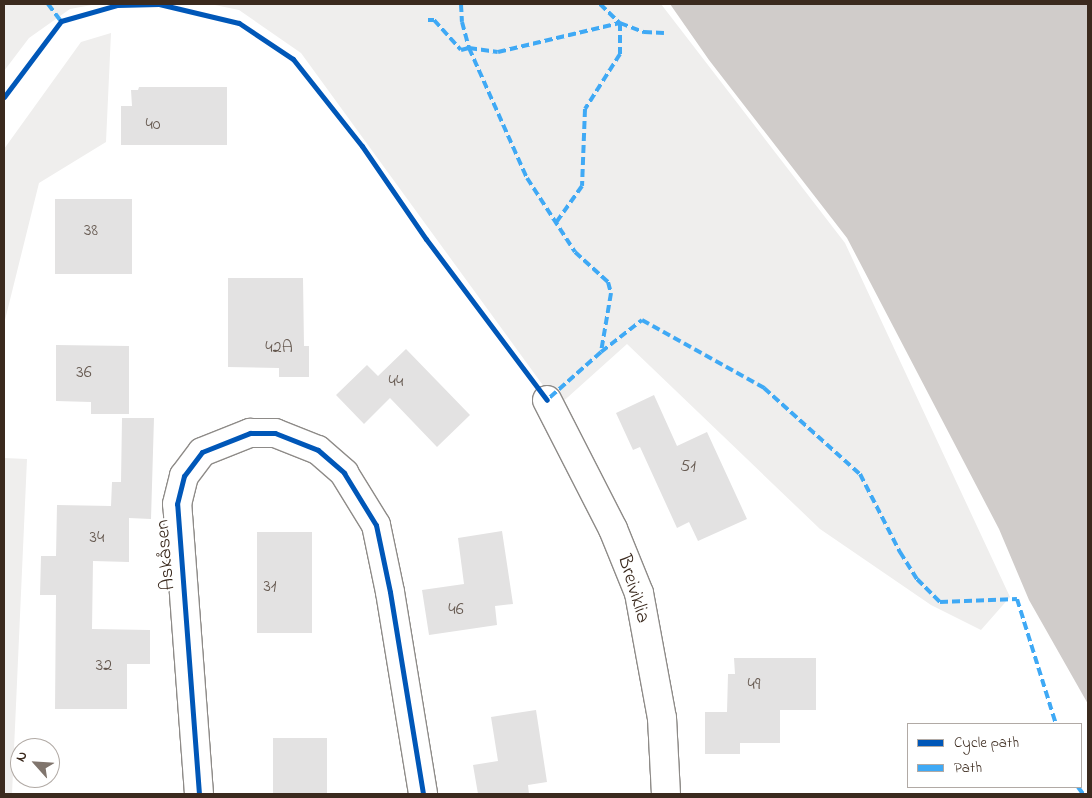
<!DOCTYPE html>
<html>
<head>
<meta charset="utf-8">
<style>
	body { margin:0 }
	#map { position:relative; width:1092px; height:798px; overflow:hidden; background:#fff; font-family:"Indie Flower",sans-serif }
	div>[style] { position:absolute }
	.built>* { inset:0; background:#efeeed }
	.water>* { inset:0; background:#d0ccca }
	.building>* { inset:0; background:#e3e2e2; transform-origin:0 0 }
	.roads { filter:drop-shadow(1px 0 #8e8b88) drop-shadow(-1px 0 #8e8b88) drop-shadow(0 1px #8e8b88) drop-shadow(0 -1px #8e8b88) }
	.minor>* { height:28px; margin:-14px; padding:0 14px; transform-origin:14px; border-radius:14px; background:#fff }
	.quiet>* { height:4px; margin-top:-2px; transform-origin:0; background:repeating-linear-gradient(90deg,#3fa9f5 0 8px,transparent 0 12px) }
	.cycleway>* { height:5px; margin:-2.5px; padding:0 2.5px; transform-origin:2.5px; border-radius:2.5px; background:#0057b8 }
	span { translate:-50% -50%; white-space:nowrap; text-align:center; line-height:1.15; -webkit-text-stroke:4.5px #fff; paint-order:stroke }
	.number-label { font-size:18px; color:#65584f }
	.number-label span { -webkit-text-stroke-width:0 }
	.street-label { font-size:20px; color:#3b2a1e }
	.frame { position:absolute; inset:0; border:5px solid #3b2a1e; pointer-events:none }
	.legend { position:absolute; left:907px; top:723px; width:175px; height:65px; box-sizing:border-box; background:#fff; border:1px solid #b1aaa5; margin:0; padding:6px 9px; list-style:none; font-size:15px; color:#3b2a1e }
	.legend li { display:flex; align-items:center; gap:10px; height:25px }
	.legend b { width:25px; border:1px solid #b1aaa5 }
	.north { position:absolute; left:10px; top:738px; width:50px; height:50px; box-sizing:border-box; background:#fff; border:1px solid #b1aaa5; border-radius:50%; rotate:296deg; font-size:14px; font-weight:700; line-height:20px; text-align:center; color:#3b2a1e }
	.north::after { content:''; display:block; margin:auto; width:18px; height:22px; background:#80756d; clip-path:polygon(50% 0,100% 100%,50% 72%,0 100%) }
</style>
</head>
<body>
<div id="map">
	<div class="built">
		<i style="clip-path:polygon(4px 4px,97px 4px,70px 9px,29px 38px,4px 71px)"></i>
		<i style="clip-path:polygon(210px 4px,661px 4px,845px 243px,1010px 597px,981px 630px,931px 605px,820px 529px,627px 344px,558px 406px,301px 53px,239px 10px)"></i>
		<i style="clip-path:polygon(111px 33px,106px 142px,39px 183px,4px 324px,4px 149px,81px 42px)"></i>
		<i style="clip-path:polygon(4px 458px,27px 459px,12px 794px,4px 794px)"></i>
	</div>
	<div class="water">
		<i style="clip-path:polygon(670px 4px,1088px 4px,1088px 704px,1029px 600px,999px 529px,847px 238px,709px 60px)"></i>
	</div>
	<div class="building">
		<i style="clip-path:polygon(139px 87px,227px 87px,227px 145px,121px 145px,121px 106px,132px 106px,131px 90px,138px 90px)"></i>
		<i style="left:55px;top:199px;width:77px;height:75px"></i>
		<i style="clip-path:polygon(228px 278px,303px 278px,304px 346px,309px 346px,309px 377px,279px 377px,279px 368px,228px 367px)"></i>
		<i style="clip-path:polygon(56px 345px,129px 346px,129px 414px,91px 414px,91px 402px,56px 401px)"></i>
		<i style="clip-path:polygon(406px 349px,470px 415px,437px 447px,390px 398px,364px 424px,336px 395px,367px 365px,378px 376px)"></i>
		<i style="clip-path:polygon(654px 395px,677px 446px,707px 432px,747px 519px,698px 541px,689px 522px,677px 528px,640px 447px,633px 450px,616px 413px)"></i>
		<i style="clip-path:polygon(122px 418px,154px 418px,151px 519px,129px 518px,129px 562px,93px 561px,92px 629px,150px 630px,150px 664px,127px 664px,127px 709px,55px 709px,56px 595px,40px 595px,41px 556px,56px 556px,57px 505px,111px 506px,112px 482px,121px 482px)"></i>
		<i style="clip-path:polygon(502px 531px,513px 604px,495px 606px,497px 625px,429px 635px,422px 590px,464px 584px,458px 538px)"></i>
		<i style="left:257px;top:532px;width:55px;height:101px"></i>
		<i style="clip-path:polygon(734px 658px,816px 658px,816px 710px,780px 710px,780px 743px,740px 743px,740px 754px,705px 754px,705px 712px,727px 712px,728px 674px,735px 674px)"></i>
		<i style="clip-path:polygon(536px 710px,547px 782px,528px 785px,529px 794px,478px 794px,473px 765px,498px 761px,491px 717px)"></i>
		<i style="left:273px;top:738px;width:54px;height:56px"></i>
	</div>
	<div class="roads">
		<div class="minor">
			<i style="left:547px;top:400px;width:145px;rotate:62.9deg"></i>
			<i style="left:613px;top:529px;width:69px;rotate:67.9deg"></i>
			<i style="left:639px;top:593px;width:127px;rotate:79.6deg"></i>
			<i style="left:662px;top:718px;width:76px;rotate:87deg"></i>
			<i style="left:199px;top:794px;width:291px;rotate:-94.3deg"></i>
			<i style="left:177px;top:504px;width:29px;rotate:-76deg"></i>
			<i style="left:184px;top:476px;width:30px;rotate:-53deg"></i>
			<i style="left:202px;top:452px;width:52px;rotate:-21.6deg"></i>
			<i style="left:250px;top:433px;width:25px"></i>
			<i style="left:275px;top:433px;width:46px;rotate:21.6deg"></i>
			<i style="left:318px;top:450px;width:35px;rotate:41deg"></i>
			<i style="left:344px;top:473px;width:61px;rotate:58.4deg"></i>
			<i style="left:376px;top:525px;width:68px;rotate:78.2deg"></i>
			<i style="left:390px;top:592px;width:205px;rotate:80.7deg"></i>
		</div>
	</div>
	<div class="quiet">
		<i style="left:48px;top:4px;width:21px;rotate:53deg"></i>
		<i style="left:461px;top:4px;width:18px;rotate:87deg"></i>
		<i style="left:462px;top:22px;width:27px;rotate:75deg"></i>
		<i style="left:469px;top:48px;width:142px;rotate:66deg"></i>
		<i style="left:527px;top:178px;width:88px;rotate:57deg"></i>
		<i style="left:575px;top:252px;width:45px;rotate:42.3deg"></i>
		<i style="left:608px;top:282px;width:11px;rotate:75deg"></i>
		<i style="left:611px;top:293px;width:60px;rotate:99.6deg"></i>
		<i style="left:601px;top:352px;width:72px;rotate:138.4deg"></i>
		<i style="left:600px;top:4px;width:28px;rotate:44deg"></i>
		<i style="left:620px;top:23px;width:26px;rotate:21deg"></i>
		<i style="left:644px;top:32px;width:20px;rotate:3deg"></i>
		<i style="left:428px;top:20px;width:6px"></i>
		<i style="left:434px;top:20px;width:40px;rotate:48deg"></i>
		<i style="left:461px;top:50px;width:8px;rotate:-14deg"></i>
		<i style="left:469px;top:48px;width:29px;rotate:8deg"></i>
		<i style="left:498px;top:52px;width:125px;rotate:-13.4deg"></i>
		<i style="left:620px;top:23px;width:31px;rotate:90deg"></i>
		<i style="left:620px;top:54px;width:65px;rotate:122.5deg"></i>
		<i style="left:585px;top:109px;width:77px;rotate:92.2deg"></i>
		<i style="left:582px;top:186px;width:47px;rotate:125.4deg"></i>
		<i style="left:601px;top:352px;width:52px;rotate:-38deg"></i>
		<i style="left:642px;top:320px;width:140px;rotate:29.1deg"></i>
		<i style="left:764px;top:388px;width:129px;rotate:41.9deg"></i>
		<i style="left:860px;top:474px;width:88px;rotate:62.9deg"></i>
		<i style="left:900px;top:552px;width:32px;rotate:58deg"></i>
		<i style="left:917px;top:579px;width:33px;rotate:45deg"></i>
		<i style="left:940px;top:602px;width:77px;rotate:-2.2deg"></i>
		<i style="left:1017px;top:599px;width:131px;rotate:72.7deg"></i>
		<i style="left:1078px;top:787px;width:9px;rotate:54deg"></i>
	</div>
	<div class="cycleway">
		<i style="left:4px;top:97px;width:95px;rotate:-53.1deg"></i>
		<i style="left:61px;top:21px;width:58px;rotate:-15.9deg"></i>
		<i style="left:117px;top:5px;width:42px;rotate:-1.4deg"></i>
		<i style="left:159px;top:4px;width:82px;rotate:13.4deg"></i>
		<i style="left:239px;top:23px;width:65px;rotate:33.7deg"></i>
		<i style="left:293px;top:59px;width:111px;rotate:51.6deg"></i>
		<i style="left:362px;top:146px;width:113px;rotate:55.5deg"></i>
		<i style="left:426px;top:239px;width:201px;rotate:53.1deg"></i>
		<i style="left:199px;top:794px;width:291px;rotate:-94.3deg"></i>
		<i style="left:177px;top:504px;width:29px;rotate:-76deg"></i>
		<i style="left:184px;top:476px;width:30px;rotate:-53deg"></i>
		<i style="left:202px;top:452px;width:52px;rotate:-21.6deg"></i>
		<i style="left:250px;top:433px;width:25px"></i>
		<i style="left:275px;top:433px;width:46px;rotate:21.6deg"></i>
		<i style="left:318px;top:450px;width:35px;rotate:41deg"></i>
		<i style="left:344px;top:473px;width:61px;rotate:58.4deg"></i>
		<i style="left:376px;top:525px;width:68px;rotate:78.2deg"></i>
		<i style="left:390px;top:592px;width:205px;rotate:80.7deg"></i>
	</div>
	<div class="number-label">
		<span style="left:153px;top:125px">40</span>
		<span style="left:91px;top:231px">38</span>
		<span style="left:279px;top:348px">42A</span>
		<span style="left:84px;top:373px">36</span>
		<span style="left:396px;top:382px">44</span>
		<span style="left:688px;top:467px">51</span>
		<span style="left:97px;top:538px">34</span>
		<span style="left:270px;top:587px">31</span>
		<span style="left:456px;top:610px">46</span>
		<span style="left:104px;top:666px">32</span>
		<span style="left:754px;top:685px">49</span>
	</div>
	<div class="street-label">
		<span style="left:166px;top:555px;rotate:-95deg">Askåsen</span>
		<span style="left:633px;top:589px;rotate:73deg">Breiviklia</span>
	</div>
	<div class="frame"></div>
	<ul class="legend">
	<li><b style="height:6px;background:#0057b8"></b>Cycle path</li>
	<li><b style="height:6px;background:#3fa9f5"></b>Path</li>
	</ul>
	<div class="north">N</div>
</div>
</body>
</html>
